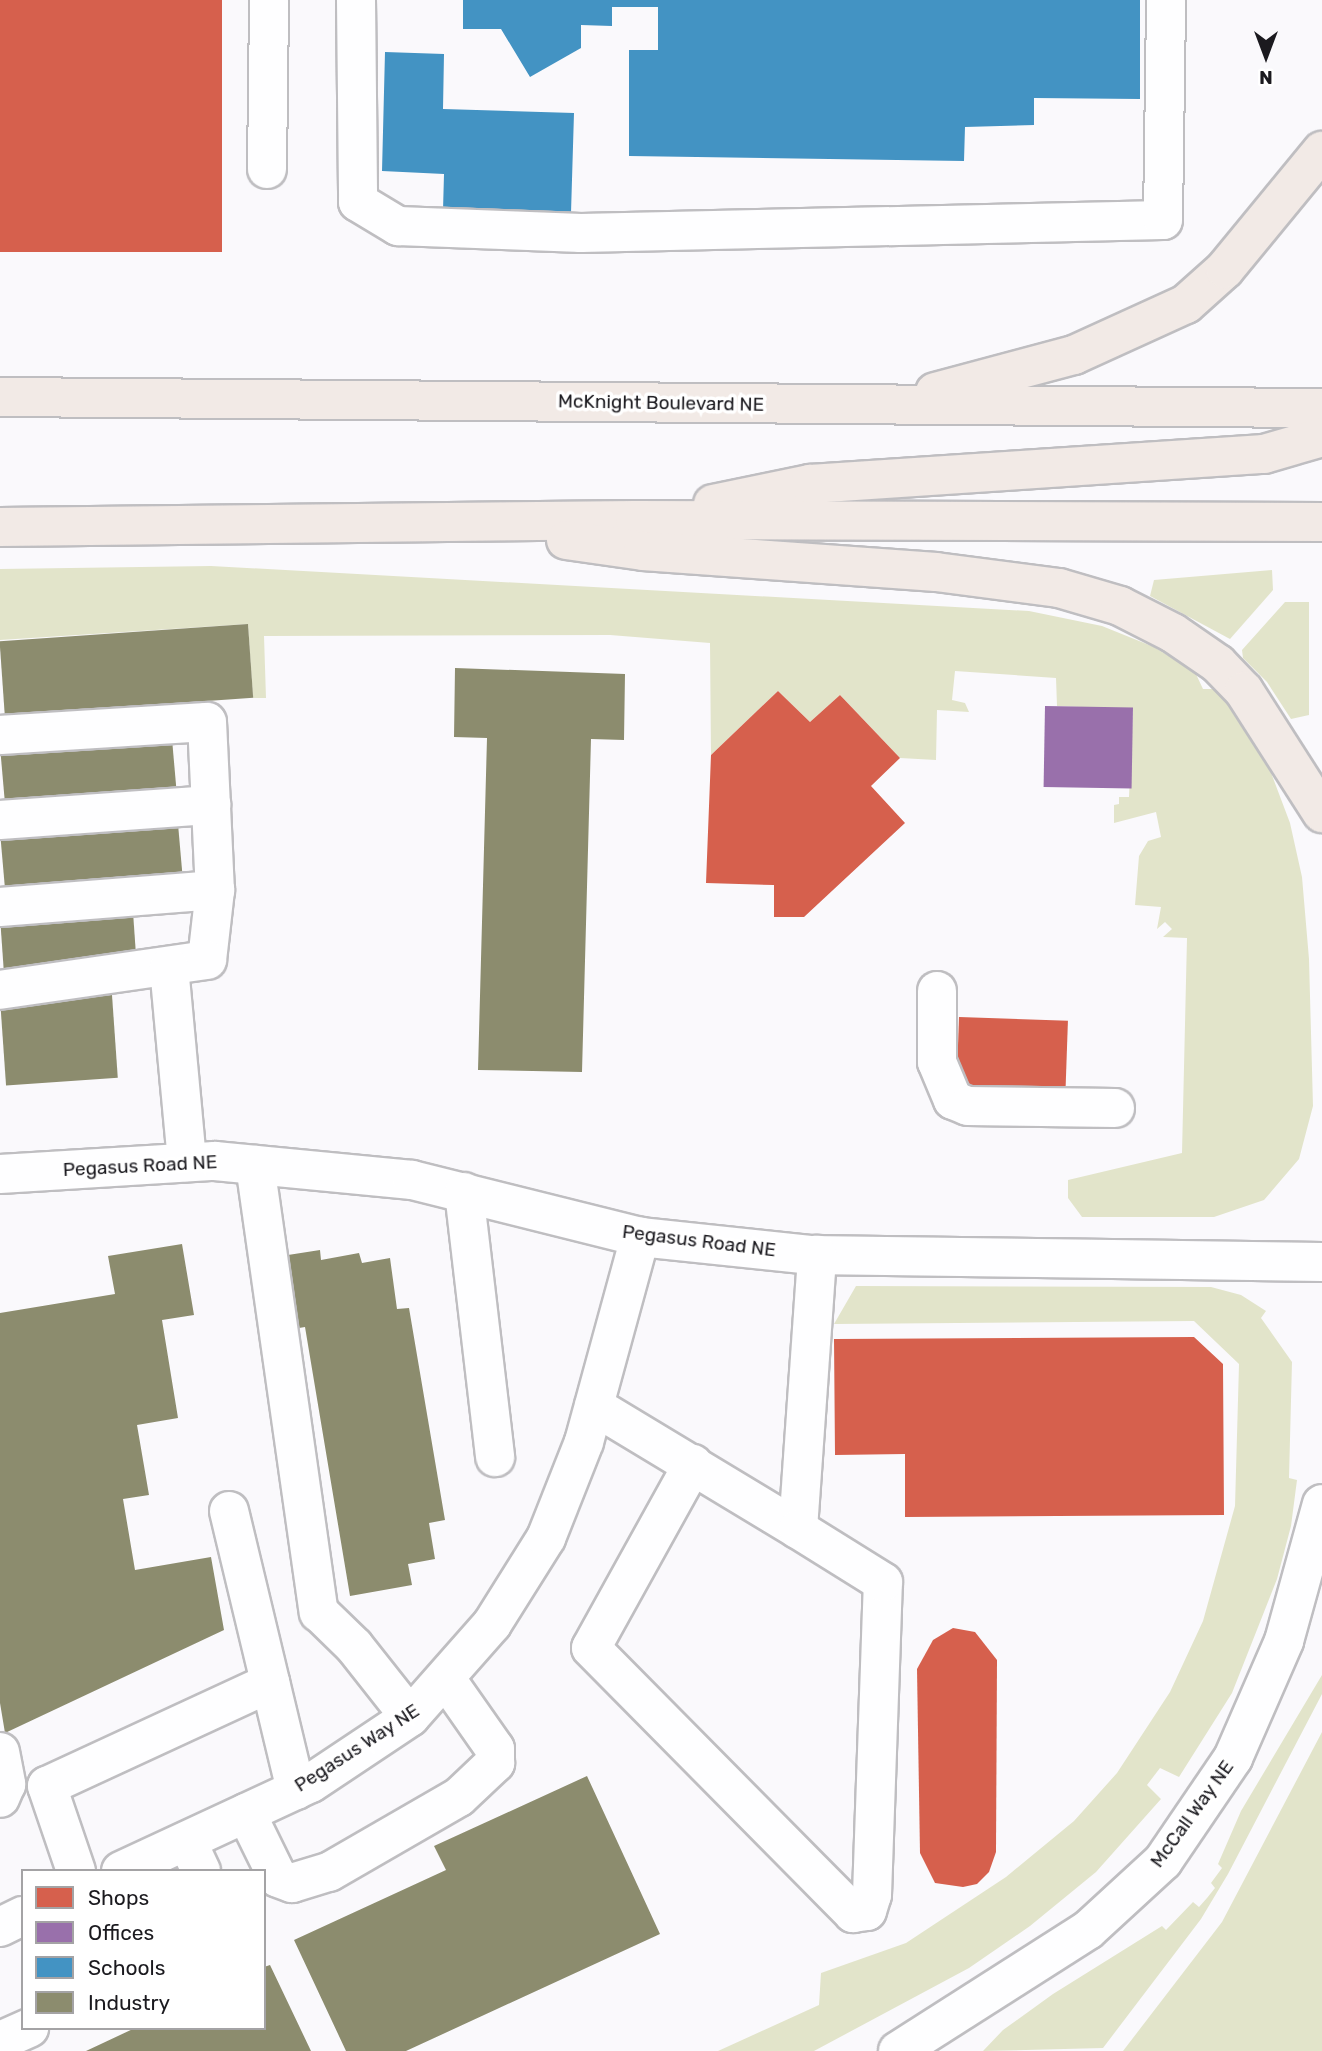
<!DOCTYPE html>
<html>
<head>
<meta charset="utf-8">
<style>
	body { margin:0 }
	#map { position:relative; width:1322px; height:2051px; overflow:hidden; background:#faf9fc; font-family:Rubik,sans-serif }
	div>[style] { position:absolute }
	.green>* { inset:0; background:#e2e4ca }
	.shops>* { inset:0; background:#d6604d; transform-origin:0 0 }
	.offices>* { inset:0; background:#9970ab; transform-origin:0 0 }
	.schools>* { inset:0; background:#4393c3 }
	.industry>* { inset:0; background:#8c8c6e; transform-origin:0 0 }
	.roads { filter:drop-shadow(2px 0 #bfbec1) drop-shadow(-2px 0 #bfbec1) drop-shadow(0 2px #bfbec1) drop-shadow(0 -2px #bfbec1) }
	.minor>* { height:38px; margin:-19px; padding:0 19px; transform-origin:19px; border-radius:19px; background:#fefeff }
	.major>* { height:38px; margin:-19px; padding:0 19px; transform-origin:19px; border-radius:19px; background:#f2eae6 }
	span { translate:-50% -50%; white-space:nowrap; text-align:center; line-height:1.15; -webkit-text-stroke:7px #fff; paint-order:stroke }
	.street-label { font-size:19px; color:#1b1a1f }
	.legend { position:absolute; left:21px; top:1869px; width:245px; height:161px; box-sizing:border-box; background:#fff; border:2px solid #a4a3a5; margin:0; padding:9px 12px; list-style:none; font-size:21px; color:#1b1a1f }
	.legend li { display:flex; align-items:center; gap:14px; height:35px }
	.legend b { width:35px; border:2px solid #a4a3a5 }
	.north { position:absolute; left:1231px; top:21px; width:70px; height:70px; -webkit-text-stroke:5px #fff; paint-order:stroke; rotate:180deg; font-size:19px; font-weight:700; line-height:28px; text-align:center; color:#1b1a1f }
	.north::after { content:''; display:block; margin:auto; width:24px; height:32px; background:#1b1a1f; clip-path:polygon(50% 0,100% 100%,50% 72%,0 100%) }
</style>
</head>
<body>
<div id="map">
	<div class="green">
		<i style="clip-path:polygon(211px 566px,1029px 611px,1102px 626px,1154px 647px,1195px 672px,1203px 689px,1215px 689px,1243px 723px,1270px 770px,1290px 823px,1302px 877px,1309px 959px,1313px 1106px,1299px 1159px,1264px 1200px,1214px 1217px,1082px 1217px,1068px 1198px,1068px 1180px,1182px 1153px,1187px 938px,1163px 937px,1172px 929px,1165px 922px,1157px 929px,1161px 907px,1135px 905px,1139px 856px,1148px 841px,1161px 837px,1156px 812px,1114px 823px,1114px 805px,1119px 804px,1119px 797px,1129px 797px,1133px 709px,1057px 706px,1056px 678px,955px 671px,952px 700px,965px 703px,969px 712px,937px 710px,936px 760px,900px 758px,840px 695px,810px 722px,778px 691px,711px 755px,710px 643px,610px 635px,264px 636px,266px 698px,253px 698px,248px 624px,0 640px,0 569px)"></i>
		<i style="clip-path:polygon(1272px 570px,1273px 590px,1230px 639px,1150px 596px,1154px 580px)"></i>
		<i style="clip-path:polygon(1285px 602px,1309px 602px,1309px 715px,1291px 719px,1267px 682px,1243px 658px,1242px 650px)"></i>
		<i style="clip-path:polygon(856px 1286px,1211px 1287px,1241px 1295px,1266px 1311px,1261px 1318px,1292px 1362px,1289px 1478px,1297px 1480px,1291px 1526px,1277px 1579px,1232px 1693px,1179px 1777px,1160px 1768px,1147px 1785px,1161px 1799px,1096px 1872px,1030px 1926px,969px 1968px,814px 2051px,718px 2051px,819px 2005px,821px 1973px,906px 1943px,1006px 1877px,1074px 1821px,1117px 1773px,1170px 1692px,1203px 1621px,1235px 1506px,1239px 1364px,1194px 1321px,834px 1324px)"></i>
		<i style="clip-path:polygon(1322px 1675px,1322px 1694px,1228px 1874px,1201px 1919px,1103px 2048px,983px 2051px,1003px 2030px,1053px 1994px,1162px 1926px,1166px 1930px,1193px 1902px,1199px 1907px,1207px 1898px,1215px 1888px,1211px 1883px,1222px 1868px,1218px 1864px,1241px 1811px)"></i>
		<i style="clip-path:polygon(1322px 1732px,1322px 2051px,1123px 2051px,1222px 1922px)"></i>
	</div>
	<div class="shops">
		<i style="left:0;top:0;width:222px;height:252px"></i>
		<i style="clip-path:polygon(778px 691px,810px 722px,840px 695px,900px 758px,871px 786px,905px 823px,804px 917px,774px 917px,774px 885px,706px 883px,711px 755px)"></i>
		<i style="left:959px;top:1017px;width:109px;height:80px;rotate:2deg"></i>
		<i style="clip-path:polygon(1194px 1337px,1223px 1364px,1224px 1515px,905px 1517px,905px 1454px,835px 1455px,834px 1339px)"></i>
		<i style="clip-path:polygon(953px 1628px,975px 1632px,997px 1660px,996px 1852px,989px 1872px,977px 1884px,963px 1887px,935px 1883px,920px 1853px,917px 1669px,933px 1640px)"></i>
	</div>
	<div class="offices">
		<i style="left:1045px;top:706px;width:88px;height:81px;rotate:1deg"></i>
	</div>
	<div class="schools">
		<i style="clip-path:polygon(463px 0,1140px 0,1140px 99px,1034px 98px,1034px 125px,965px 127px,964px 161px,629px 156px,629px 50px,658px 50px,658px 7px,612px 7px,612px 26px,581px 25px,581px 48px,530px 77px,501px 29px,463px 29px)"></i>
		<i style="clip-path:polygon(385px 52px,444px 54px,443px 109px,574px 113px,571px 213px,443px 210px,444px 174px,382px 171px)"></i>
	</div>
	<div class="industry">
		<i style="left:248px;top:624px;width:74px;height:249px;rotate:86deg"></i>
		<i style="clip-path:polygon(455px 668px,625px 674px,624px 740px,591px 739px,582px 1072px,478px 1070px,487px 738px,454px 737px)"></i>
		<i style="left:172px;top:739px;width:49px;height:172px;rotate:85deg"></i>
		<i style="left:178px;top:824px;width:49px;height:178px;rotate:85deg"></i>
		<i style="left:133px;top:912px;width:47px;height:133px;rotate:86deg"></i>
		<i style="left:112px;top:995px;width:83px;height:112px;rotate:86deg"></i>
		<i style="clip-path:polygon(182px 1244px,194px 1315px,162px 1320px,178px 1418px,137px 1425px,149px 1495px,123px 1499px,135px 1570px,211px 1557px,224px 1630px,5px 1733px,0 1703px,0 1313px,115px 1294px,108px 1256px)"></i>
		<i style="clip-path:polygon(320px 1250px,321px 1260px,359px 1253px,362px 1263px,390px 1258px,397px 1309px,409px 1308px,445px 1520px,429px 1523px,435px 1559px,408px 1564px,412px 1585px,350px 1596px,305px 1327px,299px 1328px,288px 1255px)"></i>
		<i style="clip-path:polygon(587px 1776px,660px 1934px,406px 2051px,346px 2051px,294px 1940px,446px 1870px,434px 1846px)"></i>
		<i style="clip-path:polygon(270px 1965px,311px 2051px,86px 2051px,135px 2028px,264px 2028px,264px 1967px)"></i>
	</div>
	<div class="roads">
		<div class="minor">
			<i style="left:356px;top:0;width:202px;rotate:89.4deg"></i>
			<i style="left:358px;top:202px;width:47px;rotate:31deg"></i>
			<i style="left:398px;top:226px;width:183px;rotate:2.2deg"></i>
			<i style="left:581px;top:233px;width:582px;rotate:-1.28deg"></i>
			<i style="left:1163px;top:220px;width:220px;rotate:-89.2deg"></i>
			<i style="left:267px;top:169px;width:169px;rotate:-89.3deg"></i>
			<i style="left:0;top:735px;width:207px;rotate:-3.6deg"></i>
			<i style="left:207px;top:722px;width:168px;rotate:87.3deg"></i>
			<i style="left:215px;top:890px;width:70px;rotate:96.5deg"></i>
			<i style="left:207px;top:960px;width:209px;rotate:171.8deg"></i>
			<i style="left:0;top:820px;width:212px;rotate:-4.1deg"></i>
			<i style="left:0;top:907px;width:216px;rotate:-4.5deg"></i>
			<i style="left:169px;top:967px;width:196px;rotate:84.7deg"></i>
			<i style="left:937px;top:991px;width:71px;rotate:90deg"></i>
			<i style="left:937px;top:1062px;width:41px;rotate:67.2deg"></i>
			<i style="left:953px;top:1100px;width:16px;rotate:22deg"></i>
			<i style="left:968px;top:1106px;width:147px;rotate:0.8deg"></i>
			<i style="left:255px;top:1165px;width:452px;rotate:81.9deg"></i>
			<i style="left:319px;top:1612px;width:49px;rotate:44.2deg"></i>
			<i style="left:354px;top:1646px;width:90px;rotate:51.7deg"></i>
			<i style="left:0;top:1174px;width:215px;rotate:-3.5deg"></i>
			<i style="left:215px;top:1161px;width:198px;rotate:5.5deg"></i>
			<i style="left:412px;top:1180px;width:235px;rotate:14deg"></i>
			<i style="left:640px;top:1237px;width:171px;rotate:6deg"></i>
			<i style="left:810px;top:1255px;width:512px;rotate:0.78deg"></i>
			<i style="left:464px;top:1192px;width:267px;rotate:83.3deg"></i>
			<i style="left:594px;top:1406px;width:238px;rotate:31.1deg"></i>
			<i style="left:798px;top:1529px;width:275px;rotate:-86deg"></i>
			<i style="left:693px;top:1464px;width:210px;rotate:119deg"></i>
			<i style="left:591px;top:1648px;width:373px;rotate:45.3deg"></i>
			<i style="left:853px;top:1913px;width:14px;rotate:-8deg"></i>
			<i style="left:867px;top:1911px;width:17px;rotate:-73deg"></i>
			<i style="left:872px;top:1895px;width:313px;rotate:-88deg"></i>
			<i style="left:883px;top:1582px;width:100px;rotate:-148.1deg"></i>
			<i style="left:229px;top:1511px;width:287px;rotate:76.5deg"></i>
			<i style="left:0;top:1752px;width:33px;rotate:79deg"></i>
			<i style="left:6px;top:1784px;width:15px;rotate:113deg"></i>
			<i style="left:246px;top:1813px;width:72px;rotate:63.8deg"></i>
			<i style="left:278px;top:1878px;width:15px;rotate:20deg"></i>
			<i style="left:292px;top:1883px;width:39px;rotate:-17deg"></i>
			<i style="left:329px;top:1872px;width:150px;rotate:-30deg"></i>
			<i style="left:459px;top:1797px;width:50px;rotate:-43.4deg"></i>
			<i style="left:495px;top:1763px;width:14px;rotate:-90deg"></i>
			<i style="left:495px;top:1749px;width:85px;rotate:-125deg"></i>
			<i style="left:187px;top:1841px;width:33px;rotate:65deg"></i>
			<i style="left:76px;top:1871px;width:90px;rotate:-108.8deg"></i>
			<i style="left:47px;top:1786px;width:246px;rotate:-24.8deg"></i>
			<i style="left:121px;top:1871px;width:209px;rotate:-24.9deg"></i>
			<i style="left:311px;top:1783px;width:119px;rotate:-33.7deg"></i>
			<i style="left:410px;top:1717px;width:124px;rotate:-48.6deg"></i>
			<i style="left:492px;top:1624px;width:102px;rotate:-57.9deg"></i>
			<i style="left:546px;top:1538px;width:103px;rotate:-68.4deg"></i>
			<i style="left:584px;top:1442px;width:213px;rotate:-74.7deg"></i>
			<i style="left:0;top:1927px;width:25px;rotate:-26deg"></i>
			<i style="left:0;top:2041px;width:32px;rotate:-24deg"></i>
			<i style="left:898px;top:2051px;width:225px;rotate:-32.5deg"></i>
			<i style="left:1088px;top:1930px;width:102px;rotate:-42.6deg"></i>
			<i style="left:1163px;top:1861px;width:125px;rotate:-55.8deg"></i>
			<i style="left:1233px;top:1758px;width:128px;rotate:-66.4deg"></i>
			<i style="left:1284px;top:1641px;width:142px;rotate:-74.5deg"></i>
		</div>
		<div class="major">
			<i style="left:935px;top:392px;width:144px;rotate:-14.9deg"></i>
			<i style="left:1074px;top:355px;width:123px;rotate:-24.5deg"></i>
			<i style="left:1186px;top:304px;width:52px;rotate:-41.9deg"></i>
			<i style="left:1225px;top:269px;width:153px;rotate:-50.6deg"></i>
			<i style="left:0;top:397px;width:1322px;rotate:0.48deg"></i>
			<i style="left:713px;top:504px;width:99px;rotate:-11.7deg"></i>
			<i style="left:810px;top:484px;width:455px;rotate:-3.8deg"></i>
			<i style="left:1264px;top:454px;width:60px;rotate:-16.3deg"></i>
			<i style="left:0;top:527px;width:635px;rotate:-0.63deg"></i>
			<i style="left:635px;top:520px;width:687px;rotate:0.17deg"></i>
			<i style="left:566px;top:540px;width:78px;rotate:8.1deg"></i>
			<i style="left:643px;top:551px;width:294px;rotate:4.1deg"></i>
			<i style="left:936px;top:572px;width:124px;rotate:7.4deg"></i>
			<i style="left:1059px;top:588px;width:64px;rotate:16.4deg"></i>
			<i style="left:1120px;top:606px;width:59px;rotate:27deg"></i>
			<i style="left:1173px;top:633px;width:55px;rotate:34.6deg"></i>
			<i style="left:1218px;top:664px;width:37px;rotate:46deg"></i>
			<i style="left:1244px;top:691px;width:145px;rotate:57.4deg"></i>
		</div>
	</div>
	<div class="street-label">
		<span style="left:661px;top:403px;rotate:1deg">McKnight Boulevard NE</span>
		<span style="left:140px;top:1166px;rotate:-3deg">Pegasus Road NE</span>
		<span style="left:699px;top:1241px;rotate:7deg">Pegasus Road NE</span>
		<span style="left:357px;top:1748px;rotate:-33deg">Pegasus Way NE</span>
		<span style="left:1192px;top:1814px;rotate:-54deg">McCall Way NE</span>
	</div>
	<ul class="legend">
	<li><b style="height:19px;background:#d6604d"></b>Shops</li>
	<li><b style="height:19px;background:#9970ab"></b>Offices</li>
	<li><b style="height:19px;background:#4393c3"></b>Schools</li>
	<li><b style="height:19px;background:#8c8c6e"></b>Industry</li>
	</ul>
	<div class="north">N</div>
</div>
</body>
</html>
